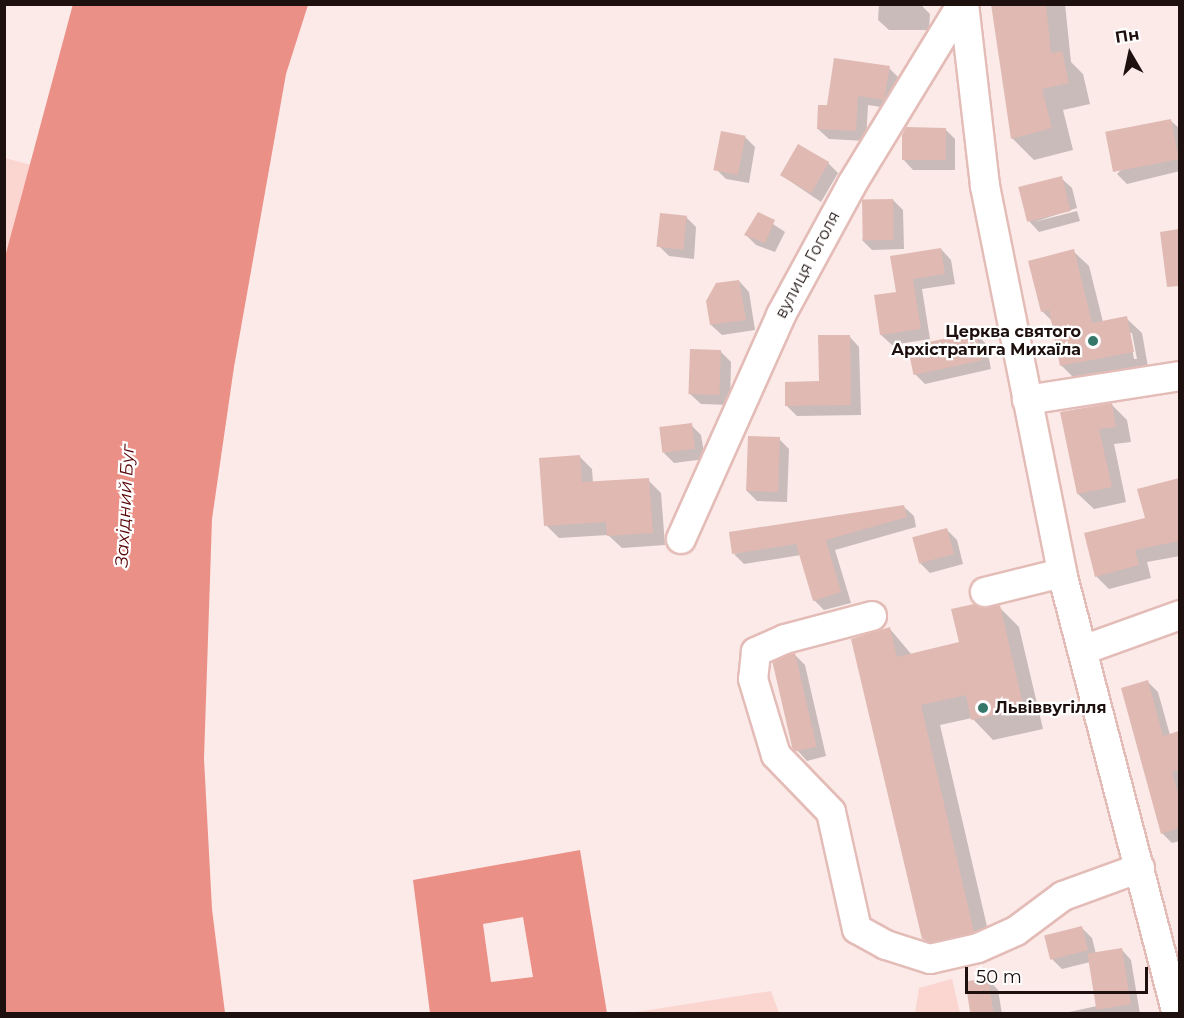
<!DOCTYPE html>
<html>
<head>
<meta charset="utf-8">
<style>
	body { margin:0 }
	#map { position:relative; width:1184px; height:1018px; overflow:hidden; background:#fbeae8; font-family:Montserrat,sans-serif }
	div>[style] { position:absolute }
	.green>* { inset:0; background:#fbd5d0 }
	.water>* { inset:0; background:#eb9086 }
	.shadow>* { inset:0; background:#0003 }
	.building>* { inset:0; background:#e0b9b3; transform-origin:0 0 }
	.roads { filter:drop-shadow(2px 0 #e4bcb7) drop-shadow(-2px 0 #e4bcb7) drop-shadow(0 2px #e4bcb7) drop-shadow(0 -2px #e4bcb7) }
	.minor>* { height:28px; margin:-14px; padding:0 14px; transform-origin:14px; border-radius:14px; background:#fff }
	.dots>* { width:16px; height:16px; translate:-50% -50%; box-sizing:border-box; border:3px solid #fff; border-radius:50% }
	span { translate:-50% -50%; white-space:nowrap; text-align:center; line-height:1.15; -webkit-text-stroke:4.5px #fff; paint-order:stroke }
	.street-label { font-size:16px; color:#1d100e }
	.poi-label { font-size:16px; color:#1d100e; font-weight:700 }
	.right { translate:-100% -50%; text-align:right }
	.left { translate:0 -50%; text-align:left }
	.water-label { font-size:18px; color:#580407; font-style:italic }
	.frame { position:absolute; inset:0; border:6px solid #1d100e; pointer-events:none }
	.north { position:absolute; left:1100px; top:24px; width:60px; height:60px; -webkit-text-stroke:4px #fff; paint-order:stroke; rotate:351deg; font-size:16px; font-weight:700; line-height:24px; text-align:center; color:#1d100e }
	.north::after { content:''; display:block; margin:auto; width:21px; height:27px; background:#1d100e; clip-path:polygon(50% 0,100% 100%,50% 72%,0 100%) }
	.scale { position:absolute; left:965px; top:967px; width:183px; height:27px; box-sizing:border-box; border:3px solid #1d100e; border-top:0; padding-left:8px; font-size:18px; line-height:21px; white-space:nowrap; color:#1d100e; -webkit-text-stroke:4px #fff; paint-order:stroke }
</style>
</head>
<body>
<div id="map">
	<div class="green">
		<i style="clip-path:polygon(5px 158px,42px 168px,5px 352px)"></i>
		<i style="clip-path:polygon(952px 979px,960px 1013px,915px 1013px,919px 988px)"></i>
		<i style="clip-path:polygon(771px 991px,779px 1013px,630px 1013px)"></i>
	</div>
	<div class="water">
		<i style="clip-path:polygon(73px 4px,308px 5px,286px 74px,234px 367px,212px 519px,204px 759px,212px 909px,225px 1013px,5px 1013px,5px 257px)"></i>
		<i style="clip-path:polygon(evenodd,580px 850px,607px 1013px,430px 1013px,413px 880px,580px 850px,523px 917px,533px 977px,491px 982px,483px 924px,523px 917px)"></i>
	</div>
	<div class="shadow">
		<i style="clip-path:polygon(879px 4px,920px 4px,930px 14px,929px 30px,889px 30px,878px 20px)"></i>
		<i style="clip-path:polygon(993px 4px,1065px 4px,1071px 62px,1083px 74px,1090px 104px,1063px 110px,1073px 150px,1034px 160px,1012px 138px)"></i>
		<i style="clip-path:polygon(889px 68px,899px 78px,894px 109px,868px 105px,866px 141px,829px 139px,818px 129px,828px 107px)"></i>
		<i style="clip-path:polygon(1171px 121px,1180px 129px,1180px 171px,1127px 184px,1117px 174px)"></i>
		<i style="clip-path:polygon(945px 129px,955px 139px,955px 170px,913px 170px,903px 159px)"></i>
		<i style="clip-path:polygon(745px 137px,755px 147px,749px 183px,726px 179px,716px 169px)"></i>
		<i style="clip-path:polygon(828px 163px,838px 173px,821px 202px,781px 175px)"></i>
		<i style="clip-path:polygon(1061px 178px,1072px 188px,1077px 208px,1034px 222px,1077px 211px,1080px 221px,1039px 232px,1029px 221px)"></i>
		<i style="clip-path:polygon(893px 200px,903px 210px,904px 249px,872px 250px,862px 240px)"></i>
		<i style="clip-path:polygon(758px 214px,785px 232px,775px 252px,756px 245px,746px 235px)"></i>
		<i style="clip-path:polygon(686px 217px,696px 227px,694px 259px,669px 256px,659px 246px)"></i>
		<i style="clip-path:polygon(1180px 231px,1180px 284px,1177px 285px,1162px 233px)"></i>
		<i style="clip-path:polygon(941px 249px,951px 260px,955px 284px,922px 289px,930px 339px,892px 345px,881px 335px,897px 293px)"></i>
		<i style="clip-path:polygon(evenodd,1073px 251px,1089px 266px,1103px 322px,1126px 318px,1142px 333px,1148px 367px,1076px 380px,1061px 365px,1052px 321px,1042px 311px,1073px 251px,1129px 333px,1132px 333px,1137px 359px,1134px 359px,1129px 333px)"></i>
		<i style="clip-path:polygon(739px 281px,749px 292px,755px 330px,722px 335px,711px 325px)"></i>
		<i style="clip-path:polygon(976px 333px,986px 344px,991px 369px,925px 384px,915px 374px)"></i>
		<i style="clip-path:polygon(849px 336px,859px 347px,861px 415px,797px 416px,787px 406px,820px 383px)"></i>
		<i style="clip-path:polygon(720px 351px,731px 362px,730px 405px,701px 404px,690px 394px)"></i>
		<i style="clip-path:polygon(1112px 405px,1127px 420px,1131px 442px,1114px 444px,1126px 502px,1094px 509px,1078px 494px,1062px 413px)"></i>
		<i style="clip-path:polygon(691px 425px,701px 435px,705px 459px,674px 463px,664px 453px)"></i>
		<i style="clip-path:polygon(779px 439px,789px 449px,787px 502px,757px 501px,747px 491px)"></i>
		<i style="clip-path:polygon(579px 456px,592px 469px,593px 483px,648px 480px,661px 493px,665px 545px,622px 548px,608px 535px,559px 538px,546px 525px)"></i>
		<i style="clip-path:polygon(1179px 479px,1180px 556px,1147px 562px,1151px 578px,1109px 589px,1096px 576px,1147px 519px,1139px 490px)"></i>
		<i style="clip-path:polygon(903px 506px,914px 516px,916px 527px,835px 550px,851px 603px,824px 610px,814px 600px,801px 555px,744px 564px,734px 554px)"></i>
		<i style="clip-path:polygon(947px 530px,957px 540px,963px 564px,930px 573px,920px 563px)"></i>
		<i style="clip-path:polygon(999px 607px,1019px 627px,1043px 729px,993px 740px,972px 718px,940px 725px,993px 952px,944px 959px,923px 938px,890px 629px,912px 655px,960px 644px,981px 609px)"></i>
		<i style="clip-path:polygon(795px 655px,805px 665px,826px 756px,807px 761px,797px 750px)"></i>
		<i style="clip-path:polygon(1148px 682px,1158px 692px,1170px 735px,1180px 732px,1180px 841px,1172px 843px,1162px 833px)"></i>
		<i style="clip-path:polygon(1082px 928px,1092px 938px,1096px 954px,1122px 950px,1131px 960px,1140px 1014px,1060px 1014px,1097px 1006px,1090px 962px,1062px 969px,1052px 959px)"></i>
		<i style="clip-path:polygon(988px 979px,998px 990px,1002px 1014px,972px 1014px)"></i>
	</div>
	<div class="building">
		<i style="clip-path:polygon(991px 4px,1046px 4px,1051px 53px,1062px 51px,1069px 83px,1042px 89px,1052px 128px,1011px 139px)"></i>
		<i style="clip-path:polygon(834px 58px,890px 66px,884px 100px,858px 96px,856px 131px,817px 129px,818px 105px,827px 105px)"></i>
		<i style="left:1171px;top:119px;width:41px;height:67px;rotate:79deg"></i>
		<i style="clip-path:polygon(906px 127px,946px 128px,946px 160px,902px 160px,902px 135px)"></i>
		<i style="left:721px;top:131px;width:25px;height:40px;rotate:11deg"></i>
		<i style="left:798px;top:144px;width:36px;height:36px;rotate:30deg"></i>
		<i style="left:1062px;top:176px;width:36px;height:45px;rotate:76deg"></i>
		<i style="left:893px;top:199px;width:41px;height:31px;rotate:89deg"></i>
		<i style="clip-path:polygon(758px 212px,775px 220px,765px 243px,744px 235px)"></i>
		<i style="left:660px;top:213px;width:27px;height:34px;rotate:6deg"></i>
		<i style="clip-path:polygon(1179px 229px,1179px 286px,1167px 287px,1160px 232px)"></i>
		<i style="clip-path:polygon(941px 248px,945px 274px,913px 279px,921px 329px,880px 335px,874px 295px,896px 292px,890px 256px)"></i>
		<i style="clip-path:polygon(1074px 249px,1092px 323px,1127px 316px,1134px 352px,1060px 366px,1049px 310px,1041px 312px,1028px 261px)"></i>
		<i style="clip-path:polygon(739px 280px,746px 320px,710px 325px,706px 301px,716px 283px)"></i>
		<i style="left:976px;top:332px;width:29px;height:70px;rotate:78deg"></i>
		<i style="clip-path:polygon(818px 335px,850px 335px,851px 405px,785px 406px,785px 382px,819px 381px)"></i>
		<i style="left:690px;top:349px;width:31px;height:45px;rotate:2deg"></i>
		<i style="clip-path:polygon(1112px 403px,1116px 427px,1099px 429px,1112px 487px,1077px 494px,1060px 412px)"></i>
		<i style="left:692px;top:423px;width:26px;height:33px;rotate:83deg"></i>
		<i style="left:748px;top:436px;width:32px;height:55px;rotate:2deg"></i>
		<i style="clip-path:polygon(580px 455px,582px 482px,649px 478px,653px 533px,607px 536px,606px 522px,544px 526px,539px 458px)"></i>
		<i style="clip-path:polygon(1179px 478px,1179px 541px,1135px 550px,1139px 565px,1095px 577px,1084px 533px,1145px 518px,1137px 489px)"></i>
		<i style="clip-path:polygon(904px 505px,907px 517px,826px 540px,841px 592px,813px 601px,796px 544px,732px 554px,729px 532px)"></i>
		<i style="left:947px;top:528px;width:27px;height:36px;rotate:75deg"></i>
		<i style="clip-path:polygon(974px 604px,981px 608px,1000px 605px,1024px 709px,971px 720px,966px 695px,921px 705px,974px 932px,931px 942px,922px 939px,851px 639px,890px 627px,897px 657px,959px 642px,951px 609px)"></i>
		<i style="left:795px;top:653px;width:96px;height:24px;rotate:77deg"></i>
		<i style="clip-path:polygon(1148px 680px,1163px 736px,1179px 731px,1179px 770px,1172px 772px,1179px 797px,1179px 828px,1161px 834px,1121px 688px)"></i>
		<i style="left:1082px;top:926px;width:25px;height:39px;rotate:76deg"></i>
		<i style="left:1122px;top:948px;width:57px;height:35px;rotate:81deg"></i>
		<i style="left:988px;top:978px;width:36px;height:23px;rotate:81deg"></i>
	</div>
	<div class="roads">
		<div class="minor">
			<i style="left:964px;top:4px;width:183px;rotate:83.4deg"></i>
			<i style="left:985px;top:186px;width:395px;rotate:78.7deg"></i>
			<i style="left:1062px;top:573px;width:456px;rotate:75.4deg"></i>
			<i style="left:1027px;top:400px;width:155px;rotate:-8.9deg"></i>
			<i style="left:681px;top:539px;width:245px;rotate:-65.9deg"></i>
			<i style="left:781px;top:315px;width:149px;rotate:-61.5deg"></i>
			<i style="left:852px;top:184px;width:211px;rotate:-58.6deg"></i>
			<i style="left:985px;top:592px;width:79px;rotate:-13.9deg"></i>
			<i style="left:872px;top:616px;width:90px;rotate:165.2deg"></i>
			<i style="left:785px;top:639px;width:32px;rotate:156deg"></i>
			<i style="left:756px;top:652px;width:27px;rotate:96deg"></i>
			<i style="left:753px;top:679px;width:79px;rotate:73.2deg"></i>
			<i style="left:776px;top:755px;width:79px;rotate:46deg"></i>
			<i style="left:831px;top:812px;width:120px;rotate:77.5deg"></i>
			<i style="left:857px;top:929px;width:33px;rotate:29deg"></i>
			<i style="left:886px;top:945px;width:46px;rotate:17.7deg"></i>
			<i style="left:930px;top:959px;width:49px;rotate:-12.9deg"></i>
			<i style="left:978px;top:948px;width:42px;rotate:-24.1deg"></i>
			<i style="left:1016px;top:931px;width:59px;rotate:-36.7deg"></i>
			<i style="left:1063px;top:896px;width:82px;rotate:-20deg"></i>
			<i style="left:1083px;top:650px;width:103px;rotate:-19.8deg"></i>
		</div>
	</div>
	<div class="dots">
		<i style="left:1093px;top:341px;background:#357769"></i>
		<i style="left:983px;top:708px;background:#357769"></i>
	</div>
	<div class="street-label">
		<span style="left:808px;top:265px;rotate:-62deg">вулиця Гоголя</span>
	</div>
	<div class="poi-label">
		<span class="right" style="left:1081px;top:341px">Церква святого<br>Архістратига Михаїла</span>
		<span class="left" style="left:995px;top:708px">Львіввугілля</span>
	</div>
	<div class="water-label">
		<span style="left:125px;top:506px;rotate:-87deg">Західний Буг</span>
	</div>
	<div class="frame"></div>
	<div class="north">Пн</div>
	<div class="scale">50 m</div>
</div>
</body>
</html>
